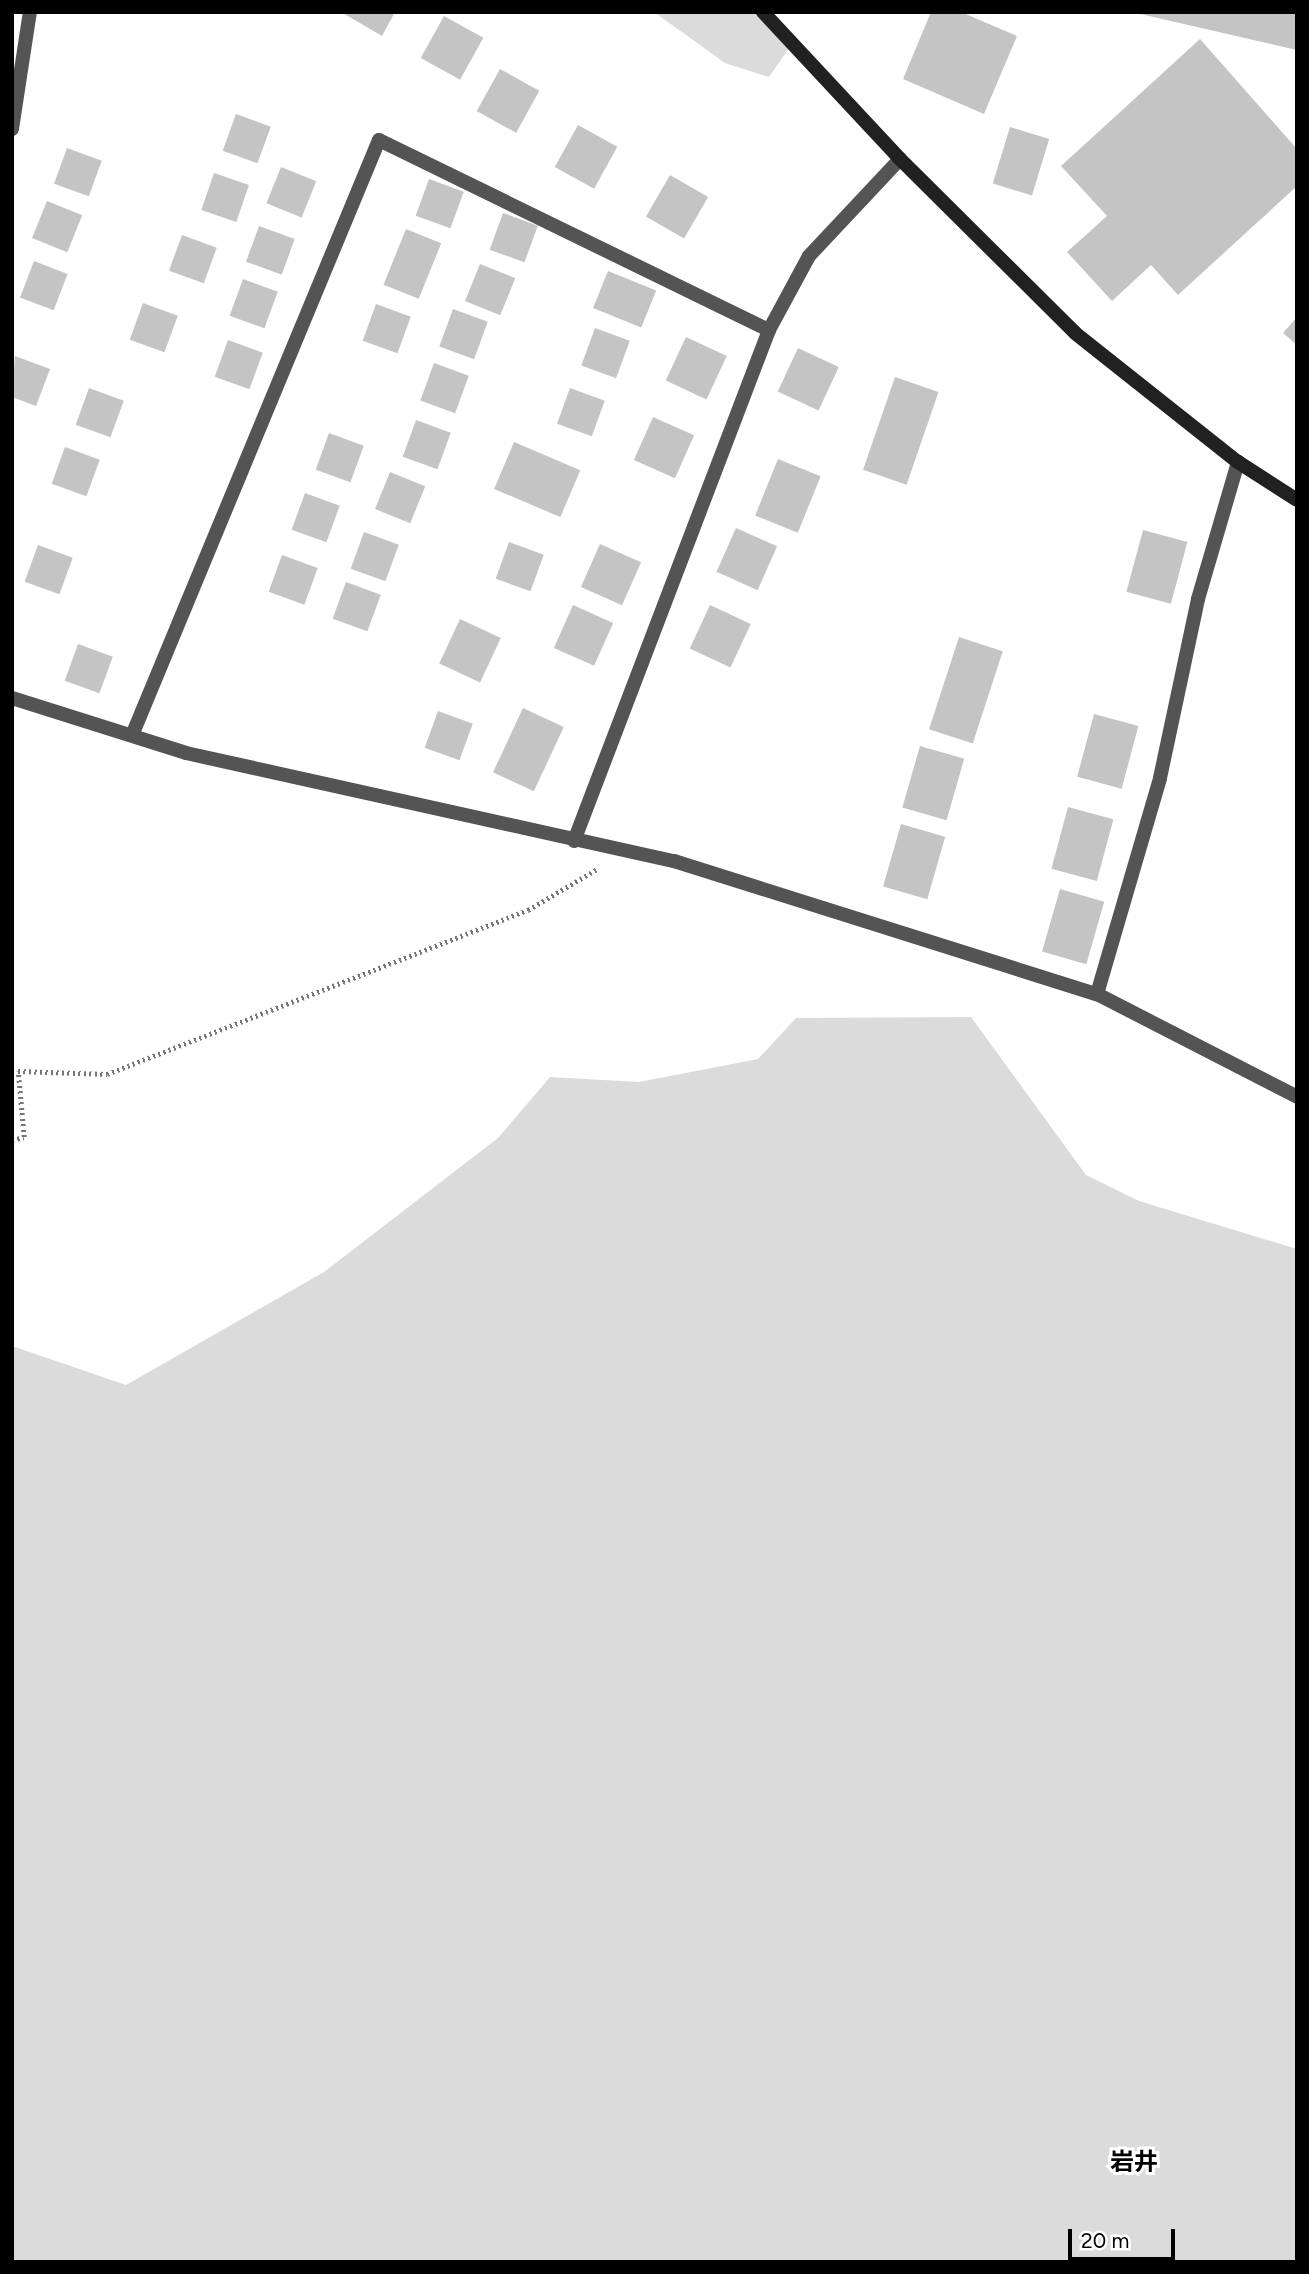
<!DOCTYPE html>
<html>
<head>
<meta charset="utf-8">
<style>
	body { margin:0 }
	#map { position:relative; width:1309px; height:2274px; overflow:hidden; background:#fff; font-family:Figtree,"Noto Sans JP",sans-serif }
	div>[style] { position:absolute }
	.green>* { inset:0; background:#dbdbdb }
	.building>* { inset:0; background:#c4c4c4; transform-origin:0 0 }
	.path>* { height:4.5px; margin-top:-2.25px; transform-origin:0; background:repeating-linear-gradient(90deg,#767676 0 2px,transparent 0 5.5px) }
	.street>* { height:14px; margin:-7px; padding:0 7px; transform-origin:7px; border-radius:7px; background:#545454 }
	.secondary>* { height:14px; margin:-7px; padding:0 7px; transform-origin:7px; border-radius:7px; background:#212121 }
	span { translate:-50% -50%; white-space:nowrap; text-align:center; line-height:1.15; -webkit-text-stroke:6px #fff; paint-order:stroke }
	.quarter-label { font-size:24px; color:#000; font-weight:700 }
	.frame { position:absolute; inset:0; border:14px solid #000; pointer-events:none }
	.scale { position:absolute; left:1068px; top:2229px; width:107px; height:32px; box-sizing:border-box; border:4px solid #000; border-top:0; padding-left:9px; font-size:21px; line-height:24px; white-space:nowrap; color:#000; -webkit-text-stroke:5px #fff; paint-order:stroke }
</style>
</head>
<body>
<div id="map">
	<div class="green">
		<i style="clip-path:polygon(654px 12px,763px 12px,792px 44px,769px 77px,725px 63px)"></i>
		<i style="clip-path:polygon(971px 1017px,1086px 1175px,1139px 1201px,1297px 1249px,1297px 2262px,12px 2262px,12px 1346px,126px 1385px,324px 1272px,498px 1138px,550px 1077px,639px 1082px,758px 1059px,796px 1018px)"></i>
	</div>
	<div class="building">
		<i style="clip-path:polygon(341px 12px,395px 12px,382px 36px)"></i>
		<i style="clip-path:polygon(931px 12px,961px 12px,1017px 36px,984px 114px,903px 79px)"></i>
		<i style="clip-path:polygon(1136px 12px,1297px 12px,1297px 50px,1136px 13px)"></i>
		<i style="left:444px;top:16px;width:45px;height:48px;rotate:29deg"></i>
		<i style="clip-path:polygon(1200px 39px,1297px 149px,1297px 186px,1178px 295px,1151px 265px,1112px 301px,1067px 252px,1107px 216px,1061px 166px)"></i>
		<i style="left:500px;top:69px;width:45px;height:48px;rotate:29deg"></i>
		<i style="left:236px;top:114px;width:37px;height:39px;rotate:20deg"></i>
		<i style="left:578px;top:125px;width:45px;height:48px;rotate:29deg"></i>
		<i style="left:1010px;top:127px;width:41px;height:59px;rotate:17deg"></i>
		<i style="left:67px;top:148px;width:37px;height:38px;rotate:20deg"></i>
		<i style="left:281px;top:167px;width:38px;height:39px;rotate:22deg"></i>
		<i style="left:214px;top:173px;width:37px;height:39px;rotate:19deg"></i>
		<i style="left:670px;top:175px;width:44px;height:48px;rotate:30deg"></i>
		<i style="left:429px;top:179px;width:37px;height:39px;rotate:20deg"></i>
		<i style="left:47px;top:201px;width:38px;height:40px;rotate:22deg"></i>
		<i style="left:503px;top:213px;width:37px;height:39px;rotate:20deg"></i>
		<i style="left:259px;top:226px;width:38px;height:38px;rotate:20deg"></i>
		<i style="left:406px;top:229px;width:38px;height:60px;rotate:22deg"></i>
		<i style="left:182px;top:235px;width:37px;height:38px;rotate:20deg"></i>
		<i style="left:34px;top:261px;width:36px;height:39px;rotate:21deg"></i>
		<i style="left:480px;top:264px;width:38px;height:40px;rotate:22deg"></i>
		<i style="left:608px;top:271px;width:52px;height:40px;rotate:22deg"></i>
		<i style="left:243px;top:279px;width:37px;height:39px;rotate:20deg"></i>
		<i style="left:143px;top:303px;width:37px;height:39px;rotate:20deg"></i>
		<i style="left:376px;top:304px;width:37px;height:39px;rotate:20deg"></i>
		<i style="left:453px;top:309px;width:37px;height:40px;rotate:20deg"></i>
		<i style="clip-path:polygon(1297px 317px,1297px 345px,1283px 333px)"></i>
		<i style="left:595px;top:328px;width:37px;height:40px;rotate:20deg"></i>
		<i style="left:686px;top:337px;width:45px;height:48px;rotate:25deg"></i>
		<i style="left:228px;top:340px;width:37px;height:39px;rotate:20deg"></i>
		<i style="left:798px;top:348px;width:45px;height:48px;rotate:25deg"></i>
		<i style="clip-path:polygon(15px 356px,50px 369px,36px 406px,12px 397px)"></i>
		<i style="left:434px;top:363px;width:37px;height:40px;rotate:20deg"></i>
		<i style="left:895px;top:377px;width:46px;height:98px;rotate:19deg"></i>
		<i style="left:89px;top:388px;width:37px;height:39px;rotate:20deg"></i>
		<i style="left:570px;top:388px;width:37px;height:38px;rotate:20deg"></i>
		<i style="left:653px;top:417px;width:45px;height:47px;rotate:24deg"></i>
		<i style="left:416px;top:420px;width:37px;height:39px;rotate:20deg"></i>
		<i style="left:329px;top:433px;width:37px;height:39px;rotate:20deg"></i>
		<i style="left:514px;top:442px;width:72px;height:51px;rotate:23deg"></i>
		<i style="left:65px;top:447px;width:37px;height:39px;rotate:20deg"></i>
		<i style="left:778px;top:459px;width:46px;height:61px;rotate:22deg"></i>
		<i style="left:390px;top:472px;width:38px;height:40px;rotate:22deg"></i>
		<i style="left:305px;top:493px;width:37px;height:39px;rotate:20deg"></i>
		<i style="left:736px;top:528px;width:45px;height:48px;rotate:24deg"></i>
		<i style="left:1143px;top:530px;width:46px;height:64px;rotate:15deg"></i>
		<i style="left:364px;top:532px;width:37px;height:39px;rotate:20deg"></i>
		<i style="left:509px;top:542px;width:37px;height:39px;rotate:20deg"></i>
		<i style="left:600px;top:544px;width:45px;height:47px;rotate:24deg"></i>
		<i style="left:38px;top:545px;width:37px;height:39px;rotate:20deg"></i>
		<i style="left:282px;top:555px;width:38px;height:39px;rotate:20deg"></i>
		<i style="left:346px;top:582px;width:37px;height:39px;rotate:20deg"></i>
		<i style="left:573px;top:605px;width:44px;height:47px;rotate:24deg"></i>
		<i style="left:710px;top:605px;width:45px;height:48px;rotate:25deg"></i>
		<i style="left:460px;top:619px;width:45px;height:49px;rotate:25deg"></i>
		<i style="left:959px;top:637px;width:46px;height:97px;rotate:18deg"></i>
		<i style="left:78px;top:644px;width:37px;height:39px;rotate:20deg"></i>
		<i style="left:523px;top:708px;width:45px;height:71px;rotate:25deg"></i>
		<i style="left:438px;top:711px;width:37px;height:39px;rotate:20deg"></i>
		<i style="left:1094px;top:714px;width:46px;height:65px;rotate:15deg"></i>
		<i style="left:920px;top:746px;width:46px;height:64px;rotate:16deg"></i>
		<i style="left:1068px;top:807px;width:47px;height:64px;rotate:15deg"></i>
		<i style="left:901px;top:824px;width:46px;height:65px;rotate:16deg"></i>
		<i style="left:1060px;top:889px;width:46px;height:65px;rotate:16deg"></i>
	</div>
	<div class="path">
		<i style="left:12px;top:1140px;width:12px;rotate:-14deg"></i>
		<i style="left:24px;top:1137px;width:66px;rotate:-95.2deg"></i>
		<i style="left:18px;top:1071px;width:89px;rotate:1.9deg"></i>
		<i style="left:107px;top:1074px;width:452px;rotate:-21.3deg"></i>
		<i style="left:528px;top:910px;width:80px;rotate:-30.7deg"></i>
	</div>
	<div class="street">
		<i style="left:12px;top:129px;width:118px;rotate:-81.3deg"></i>
		<i style="left:12px;top:698px;width:182px;rotate:17.5deg"></i>
		<i style="left:186px;top:753px;width:500px;rotate:12.5deg"></i>
		<i style="left:674px;top:861px;width:443px;rotate:17.5deg"></i>
		<i style="left:1097px;top:994px;width:225px;rotate:27.2deg"></i>
		<i style="left:133px;top:733px;width:642px;rotate:-67.47deg"></i>
		<i style="left:379px;top:140px;width:434px;rotate:26deg"></i>
		<i style="left:574px;top:841px;width:547px;rotate:-69.11deg"></i>
		<i style="left:769px;top:330px;width:84px;rotate:-61.6deg"></i>
		<i style="left:809px;top:256px;width:133px;rotate:-46.8deg"></i>
		<i style="left:1097px;top:994px;width:225px;rotate:-73.7deg"></i>
		<i style="left:1160px;top:778px;width:183px;rotate:-78deg"></i>
		<i style="left:1198px;top:599px;width:143px;rotate:-73.7deg"></i>
	</div>
	<div class="secondary">
		<i style="left:763px;top:12px;width:201px;rotate:47deg"></i>
		<i style="left:900px;top:159px;width:247px;rotate:44.8deg"></i>
		<i style="left:1075px;top:333px;width:208px;rotate:38.4deg"></i>
		<i style="left:1238px;top:462px;width:70px;rotate:32.8deg"></i>
	</div>
	<div class="quarter-label">
		<span style="left:1134px;top:2162px">岩井</span>
	</div>
	<div class="frame"></div>
	<div class="scale">20 m</div>
</div>
</body>
</html>
